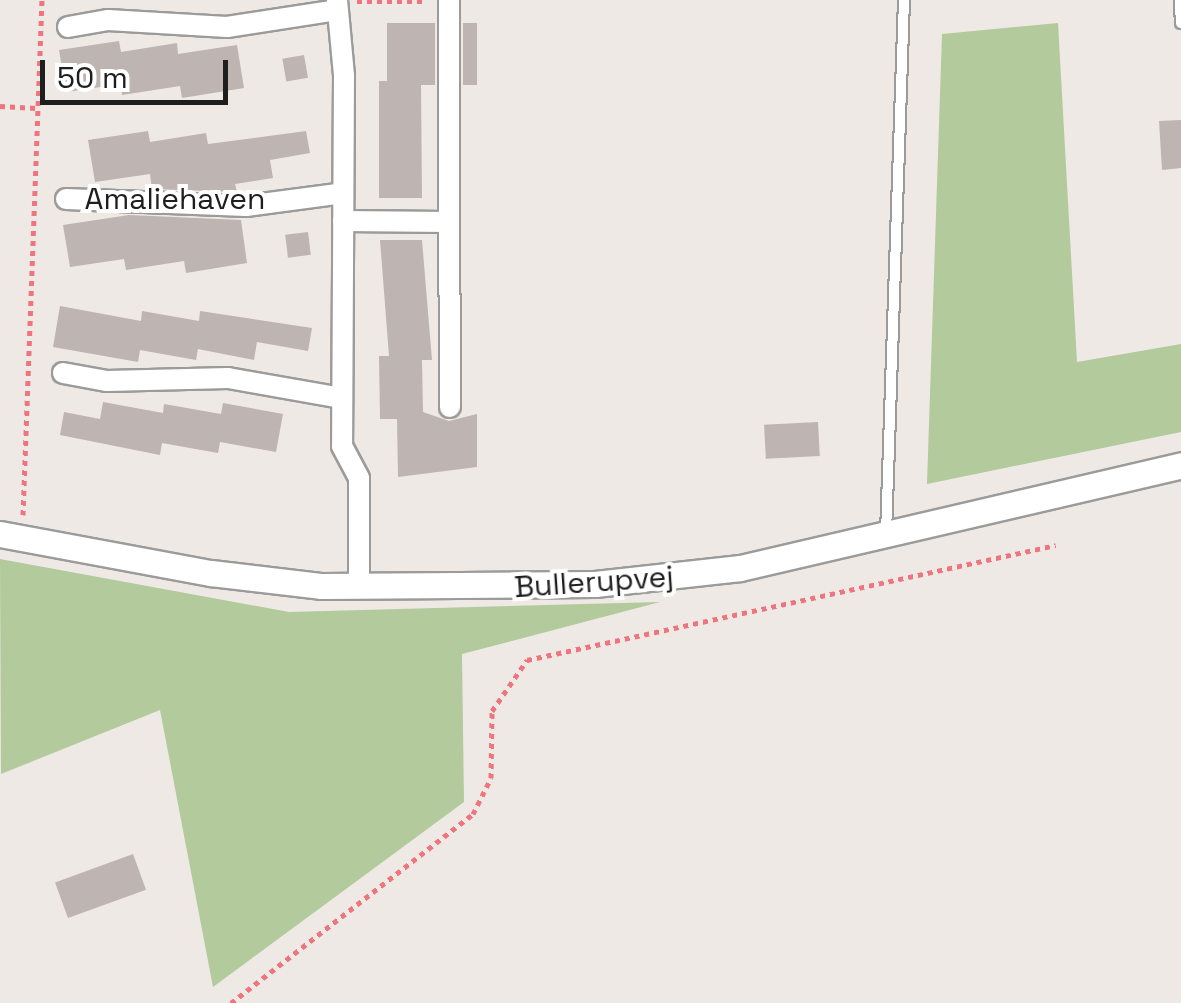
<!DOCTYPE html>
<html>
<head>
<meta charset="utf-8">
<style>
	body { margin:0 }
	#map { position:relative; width:1181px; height:1003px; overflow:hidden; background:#eee9e4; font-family:"Space Grotesk",sans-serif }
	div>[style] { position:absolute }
	.forest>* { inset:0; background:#b2ca9c }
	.building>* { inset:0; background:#beb4b1; transform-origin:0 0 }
	.path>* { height:5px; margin-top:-2.5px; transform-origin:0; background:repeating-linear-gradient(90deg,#ee757e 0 5px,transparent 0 10px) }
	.roads { filter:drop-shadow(2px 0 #9b9b9b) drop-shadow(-2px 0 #9b9b9b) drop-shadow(0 2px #9b9b9b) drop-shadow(0 -2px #9b9b9b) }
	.service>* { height:10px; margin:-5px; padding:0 5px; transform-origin:5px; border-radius:5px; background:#fff }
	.minor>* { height:20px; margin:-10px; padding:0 10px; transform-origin:10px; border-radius:10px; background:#fff }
	.tertiary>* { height:25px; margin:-12.5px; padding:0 12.5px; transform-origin:12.5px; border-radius:12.5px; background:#fff }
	span { translate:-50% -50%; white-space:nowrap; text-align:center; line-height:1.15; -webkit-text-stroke:8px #fff; paint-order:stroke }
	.street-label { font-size:30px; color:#1e1e1e }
	.scale { position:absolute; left:40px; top:60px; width:188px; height:45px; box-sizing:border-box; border:5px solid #1e1e1e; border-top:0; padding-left:12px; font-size:30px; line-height:35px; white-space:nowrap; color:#1e1e1e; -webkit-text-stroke:8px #fff; paint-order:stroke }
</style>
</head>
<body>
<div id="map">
	<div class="forest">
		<i style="clip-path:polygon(1058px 23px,1077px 362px,1181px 344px,1181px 432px,927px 484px,942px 34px)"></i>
		<i style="clip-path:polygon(0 559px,289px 612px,660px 602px,462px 654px,464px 802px,213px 987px,160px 710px,1px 774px)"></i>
	</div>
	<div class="building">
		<i style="clip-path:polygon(387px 23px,435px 23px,435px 85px,421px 85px,422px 198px,379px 198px,379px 81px,387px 81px)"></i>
		<i style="left:463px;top:23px;width:14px;height:62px"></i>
		<i style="clip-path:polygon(119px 41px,121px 52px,177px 43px,178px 54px,237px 45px,244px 88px,182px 98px,180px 86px,122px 95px,121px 84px,66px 92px,59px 50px)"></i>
		<i style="left:304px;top:55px;width:23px;height:22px;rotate:80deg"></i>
		<i style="clip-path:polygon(1181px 120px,1181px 168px,1162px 170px,1159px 121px)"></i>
		<i style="clip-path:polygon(148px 131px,150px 142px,206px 133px,208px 144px,306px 131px,310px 153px,270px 160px,273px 178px,235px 184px,237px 192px,152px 189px,150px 174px,95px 182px,88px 140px)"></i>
		<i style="clip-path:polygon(129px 215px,241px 220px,247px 263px,186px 273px,184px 261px,126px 270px,124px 259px,70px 267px,63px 225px)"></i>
		<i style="left:308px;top:232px;width:23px;height:23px;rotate:83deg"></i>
		<i style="clip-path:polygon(380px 240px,422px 240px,432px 360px,422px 360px,423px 412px,449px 421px,477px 414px,477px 467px,398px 477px,397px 419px,380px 419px,379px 356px,389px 356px)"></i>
		<i style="clip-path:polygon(60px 306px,141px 321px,142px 311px,199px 321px,200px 311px,312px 328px,308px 351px,257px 342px,254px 360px,198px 349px,196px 360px,140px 350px,138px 362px,53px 347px)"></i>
		<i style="clip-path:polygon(103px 402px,163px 413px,164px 404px,221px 414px,223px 403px,283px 414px,276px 452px,220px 442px,218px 453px,162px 443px,160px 455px,60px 435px,64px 412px,100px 419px)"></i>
		<i style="left:818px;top:422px;width:34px;height:54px;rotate:87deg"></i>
		<i style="left:133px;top:854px;width:38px;height:83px;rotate:70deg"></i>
	</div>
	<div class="path">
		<i style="left:357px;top:1px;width:69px"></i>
		<i style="left:0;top:106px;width:37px;rotate:3deg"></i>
		<i style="left:23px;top:515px;width:515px;rotate:-87.89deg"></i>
		<i style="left:231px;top:1003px;width:307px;rotate:-38deg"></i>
		<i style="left:473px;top:814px;width:40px;rotate:-63.4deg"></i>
		<i style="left:491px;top:778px;width:67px;rotate:-89.1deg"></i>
		<i style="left:492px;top:711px;width:62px;rotate:-55.5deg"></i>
		<i style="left:527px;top:660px;width:541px;rotate:-12.26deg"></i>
	</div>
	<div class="roads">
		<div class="service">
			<i style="left:1180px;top:0;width:23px;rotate:88deg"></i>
			<i style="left:886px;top:534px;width:534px;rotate:-88.07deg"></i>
		</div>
		<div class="minor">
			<i style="left:337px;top:0;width:76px;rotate:84.7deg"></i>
			<i style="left:344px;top:76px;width:370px;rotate:90.3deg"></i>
			<i style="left:342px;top:446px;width:36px;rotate:62deg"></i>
			<i style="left:359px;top:478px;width:109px;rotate:90deg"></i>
			<i style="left:449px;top:0;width:407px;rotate:89.9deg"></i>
			<i style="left:68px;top:27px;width:41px;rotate:-9.9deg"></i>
			<i style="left:108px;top:20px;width:119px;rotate:3.4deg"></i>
			<i style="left:227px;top:27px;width:111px;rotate:-8.8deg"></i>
			<i style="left:66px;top:199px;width:180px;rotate:2.2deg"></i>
			<i style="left:246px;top:206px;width:98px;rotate:-7.6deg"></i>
			<i style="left:343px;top:221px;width:106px;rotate:0.5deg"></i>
			<i style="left:63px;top:373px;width:45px;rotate:10.3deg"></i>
			<i style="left:107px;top:381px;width:121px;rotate:-1.4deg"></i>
			<i style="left:228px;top:378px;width:116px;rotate:10deg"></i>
		</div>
		<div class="tertiary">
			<i style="left:0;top:534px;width:215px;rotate:10.5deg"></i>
			<i style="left:211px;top:573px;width:112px;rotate:6.7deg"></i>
			<i style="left:322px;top:586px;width:273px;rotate:-0.4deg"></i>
			<i style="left:595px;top:584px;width:146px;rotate:-6.3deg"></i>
			<i style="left:740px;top:568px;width:453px;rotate:-13.1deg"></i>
		</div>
	</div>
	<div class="street-label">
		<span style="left:175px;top:199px">Amaliehaven</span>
		<span style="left:594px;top:582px;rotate:-4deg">Bullerupvej</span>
	</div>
	<div class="scale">50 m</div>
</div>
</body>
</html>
